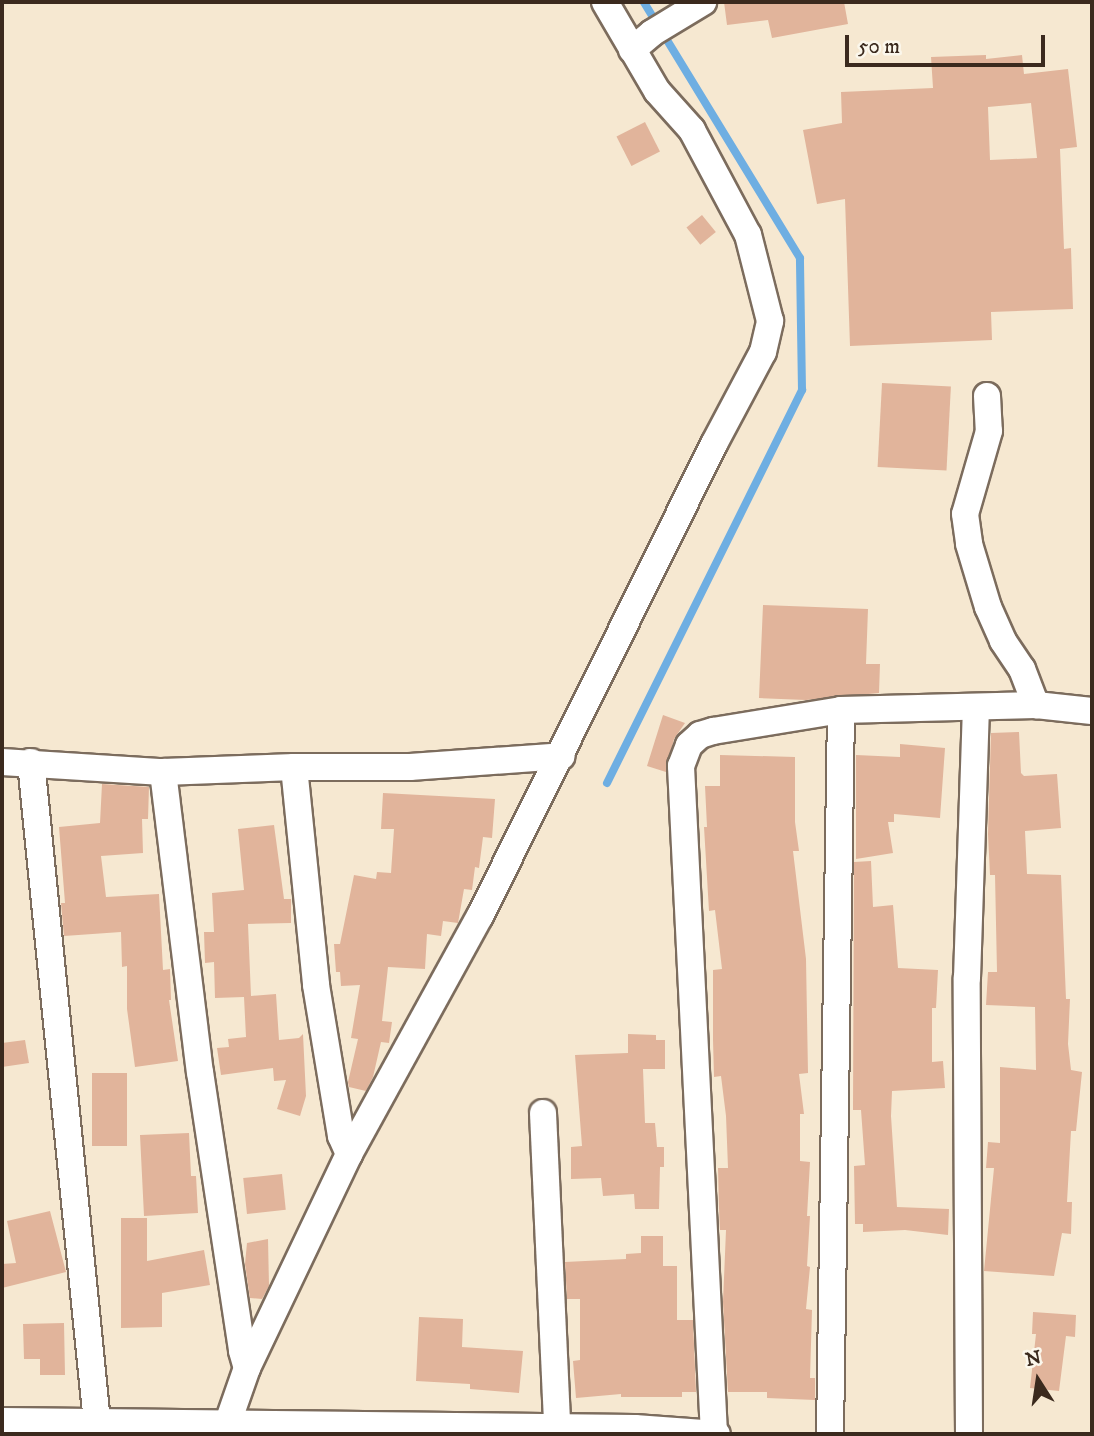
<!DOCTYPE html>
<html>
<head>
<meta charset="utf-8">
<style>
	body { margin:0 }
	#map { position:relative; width:1094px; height:1436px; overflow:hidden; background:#f6e8d1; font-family:"IM FELL DW Pica",serif }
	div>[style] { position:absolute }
	.stream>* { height:8px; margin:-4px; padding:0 4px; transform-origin:4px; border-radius:4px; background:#6eaee2 }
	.building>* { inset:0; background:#e1b49b; transform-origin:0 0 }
	.roads { filter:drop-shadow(2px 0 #7c6c5d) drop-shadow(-2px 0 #7c6c5d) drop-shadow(0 2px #7c6c5d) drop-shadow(0 -2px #7c6c5d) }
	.minor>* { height:26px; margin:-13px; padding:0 13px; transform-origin:13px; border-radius:13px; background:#fff }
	span { translate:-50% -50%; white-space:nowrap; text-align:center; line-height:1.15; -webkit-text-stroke:5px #fbf7ec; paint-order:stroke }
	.frame { position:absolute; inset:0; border:4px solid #3b2a1e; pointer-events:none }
	.north { position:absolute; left:1003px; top:1345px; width:70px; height:70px; -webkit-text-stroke:5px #fbf7ec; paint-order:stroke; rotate:348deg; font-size:19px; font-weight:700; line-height:28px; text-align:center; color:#3b2a1e }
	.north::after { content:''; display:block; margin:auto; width:24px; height:32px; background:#3b2a1e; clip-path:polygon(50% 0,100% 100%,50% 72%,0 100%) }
	.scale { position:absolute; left:845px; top:35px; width:200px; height:32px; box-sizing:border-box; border:4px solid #3b2a1e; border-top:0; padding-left:9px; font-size:21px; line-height:24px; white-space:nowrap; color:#3b2a1e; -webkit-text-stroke:5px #fbf7ec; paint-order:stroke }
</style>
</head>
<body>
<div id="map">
	<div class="stream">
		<i style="left:607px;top:783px;width:439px;rotate:-63.6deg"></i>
		<i style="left:802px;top:390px;width:132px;rotate:-90.9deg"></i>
		<i style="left:800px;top:258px;width:300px;rotate:-121.4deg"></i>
	</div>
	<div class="building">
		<i style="clip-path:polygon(724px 2px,844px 2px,848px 24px,772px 38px,768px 20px,727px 25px)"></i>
		<i style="clip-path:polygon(evenodd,986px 55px,986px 59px,1022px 55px,1024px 74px,1068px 69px,1077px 147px,1060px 149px,1064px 249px,1071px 248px,1073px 309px,991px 312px,992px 340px,850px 346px,845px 199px,817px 204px,803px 130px,842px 123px,841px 92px,933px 88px,931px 57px,986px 55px,1031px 103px,1037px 158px,990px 160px,988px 107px,1031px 103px)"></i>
		<i style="left:645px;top:122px;width:33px;height:32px;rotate:63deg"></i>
		<i style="left:702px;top:215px;width:22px;height:20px;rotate:51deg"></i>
		<i style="left:882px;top:383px;width:69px;height:84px;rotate:3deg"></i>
		<i style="clip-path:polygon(763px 605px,868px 609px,866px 664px,880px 664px,879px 693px,806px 700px,759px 698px)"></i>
		<i style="clip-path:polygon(663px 715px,685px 723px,674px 739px,666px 772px,647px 766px)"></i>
		<i style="clip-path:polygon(1019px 732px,1021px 773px,1024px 776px,1057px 774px,1061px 828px,1025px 831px,1027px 874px,1061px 875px,1066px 999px,1070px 999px,1068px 1044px,1071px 1070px,1082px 1072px,1076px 1131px,1071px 1131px,1067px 1202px,1072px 1202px,1071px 1234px,1062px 1233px,1054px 1276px,984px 1271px,994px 1168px,986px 1168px,988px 1142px,1000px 1143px,1000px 1067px,1036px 1070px,1035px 1007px,986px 1005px,988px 972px,997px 972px,995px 875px,990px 875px,988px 834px,991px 733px)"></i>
		<i style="clip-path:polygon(900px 744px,945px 748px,940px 818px,894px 814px,894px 822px,888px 822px,893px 853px,856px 859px,856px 755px,900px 757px)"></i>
		<i style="clip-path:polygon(720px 755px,795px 757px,795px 822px,799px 851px,793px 851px,806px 959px,808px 1073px,799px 1074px,804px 1114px,800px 1114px,800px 1161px,810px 1162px,807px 1216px,810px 1216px,807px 1266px,810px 1267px,806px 1309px,812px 1310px,810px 1378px,815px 1378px,815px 1400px,767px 1398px,767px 1392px,728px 1392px,723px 1302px,726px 1230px,720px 1230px,719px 1208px,718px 1168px,728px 1168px,726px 1116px,721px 1076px,714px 1077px,713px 1040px,713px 970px,722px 969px,715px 910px,709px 911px,704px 827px,707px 827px,705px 786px,720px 786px)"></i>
		<i style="clip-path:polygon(102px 784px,149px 787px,148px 819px,142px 819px,143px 853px,101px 856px,106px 897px,159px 894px,163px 970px,170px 969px,171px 1000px,169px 1000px,178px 1061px,135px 1067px,127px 1009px,127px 966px,122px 967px,121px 932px,64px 936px,61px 903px,65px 903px,59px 827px,100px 823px)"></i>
		<i style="clip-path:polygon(383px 793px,495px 799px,492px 838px,483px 837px,479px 868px,475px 867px,472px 890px,464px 889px,458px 923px,443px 921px,441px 936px,427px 934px,425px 969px,388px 967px,382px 1021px,392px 1022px,389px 1043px,381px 1042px,373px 1077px,366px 1091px,349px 1087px,348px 1082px,358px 1039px,351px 1038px,360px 985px,341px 986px,340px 972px,336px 972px,334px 944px,340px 944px,354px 875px,376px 879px,377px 872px,391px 873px,394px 829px,381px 829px)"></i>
		<i style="clip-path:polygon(274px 825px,284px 899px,291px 899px,291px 923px,248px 924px,251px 996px,276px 994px,279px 1040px,299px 1038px,303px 1034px,306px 1096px,300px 1116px,277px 1109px,286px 1080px,274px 1081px,273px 1068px,221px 1075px,217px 1048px,229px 1047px,228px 1039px,246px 1037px,244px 997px,215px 998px,214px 962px,205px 963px,204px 932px,214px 932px,212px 893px,244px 890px,238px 829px)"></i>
		<i style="clip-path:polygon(871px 861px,873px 907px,893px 905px,898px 968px,938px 970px,936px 1008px,932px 1008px,932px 1062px,943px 1061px,945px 1088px,892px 1091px,891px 1116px,897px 1207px,949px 1209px,948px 1235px,905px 1230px,863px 1232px,863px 1224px,855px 1224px,854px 1166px,865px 1165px,861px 1110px,853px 1110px,854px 862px)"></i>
		<i style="clip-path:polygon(628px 1034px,656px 1035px,656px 1040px,665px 1040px,665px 1069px,643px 1069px,645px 1123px,655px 1123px,657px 1147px,664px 1147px,664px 1167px,660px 1167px,659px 1209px,635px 1209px,634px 1194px,603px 1196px,601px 1178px,571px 1179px,571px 1147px,582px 1146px,575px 1055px,628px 1053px)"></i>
		<i style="clip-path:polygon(25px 1040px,29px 1063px,2px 1067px,2px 1043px)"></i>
		<i style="left:92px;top:1073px;width:35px;height:73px"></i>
		<i style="clip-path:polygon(189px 1133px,191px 1176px,196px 1176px,198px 1213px,144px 1216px,140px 1135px)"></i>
		<i style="left:282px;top:1174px;width:36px;height:39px;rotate:84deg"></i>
		<i style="clip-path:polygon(50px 1211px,66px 1272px,2px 1288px,2px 1264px,16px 1263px,7px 1221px)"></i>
		<i style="clip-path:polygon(121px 1218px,147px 1218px,147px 1261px,204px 1250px,210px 1285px,162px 1293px,162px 1327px,121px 1328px)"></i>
		<i style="clip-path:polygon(641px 1236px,663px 1236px,663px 1266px,677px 1266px,677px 1320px,693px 1320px,696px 1392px,682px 1392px,682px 1397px,621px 1397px,621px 1394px,576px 1398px,573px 1361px,580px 1360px,580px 1299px,567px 1299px,565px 1262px,626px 1259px,626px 1254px,641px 1253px)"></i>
		<i style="clip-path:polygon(268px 1239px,269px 1286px,262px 1299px,250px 1298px,245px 1264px,247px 1243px)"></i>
		<i style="clip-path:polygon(1033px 1312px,1076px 1315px,1075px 1337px,1066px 1336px,1059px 1391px,1030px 1388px,1036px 1334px,1032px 1334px)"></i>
		<i style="clip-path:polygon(419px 1317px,463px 1319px,462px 1347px,523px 1351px,519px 1393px,470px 1389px,470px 1384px,416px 1381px)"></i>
		<i style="clip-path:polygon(64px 1323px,65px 1375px,40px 1375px,40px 1359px,24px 1359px,23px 1324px)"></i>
	</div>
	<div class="roads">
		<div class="minor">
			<i style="left:632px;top:50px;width:26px;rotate:-40deg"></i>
			<i style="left:652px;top:33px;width:60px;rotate:-31.3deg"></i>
			<i style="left:987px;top:396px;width:35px;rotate:87deg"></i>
			<i style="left:989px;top:431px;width:86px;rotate:106.1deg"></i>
			<i style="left:965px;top:514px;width:30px;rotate:82deg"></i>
			<i style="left:969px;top:544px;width:66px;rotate:73.2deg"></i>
			<i style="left:988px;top:607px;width:37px;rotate:66deg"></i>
			<i style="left:1003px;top:641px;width:34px;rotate:56deg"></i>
			<i style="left:1022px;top:669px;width:39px;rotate:69deg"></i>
			<i style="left:2px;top:762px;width:161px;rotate:3.6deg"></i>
			<i style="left:163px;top:772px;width:131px;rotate:-2.2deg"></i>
			<i style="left:294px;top:767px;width:116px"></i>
			<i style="left:410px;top:767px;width:152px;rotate:-4.1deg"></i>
			<i style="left:31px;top:762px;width:663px;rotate:84.29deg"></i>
			<i style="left:294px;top:767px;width:219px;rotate:84.2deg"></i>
			<i style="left:316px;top:985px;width:153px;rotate:80.6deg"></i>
			<i style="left:341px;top:1136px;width:20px;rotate:66deg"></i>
			<i style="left:163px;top:772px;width:302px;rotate:83deg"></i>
			<i style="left:200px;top:1072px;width:282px;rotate:81.4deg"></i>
			<i style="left:242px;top:1351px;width:18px;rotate:74deg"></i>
			<i style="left:543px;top:1113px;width:314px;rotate:87.4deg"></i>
			<i style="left:2px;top:1421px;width:633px;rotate:0.63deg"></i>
			<i style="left:635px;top:1428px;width:82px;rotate:4.2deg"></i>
			<i style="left:227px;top:1425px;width:60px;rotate:-70.7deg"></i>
			<i style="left:247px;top:1368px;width:237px;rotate:-64.5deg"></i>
			<i style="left:349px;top:1154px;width:272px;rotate:-61.2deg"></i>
			<i style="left:480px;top:916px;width:527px;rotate:-63.63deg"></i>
			<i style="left:714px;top:444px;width:104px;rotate:-62deg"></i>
			<i style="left:763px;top:352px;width:32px;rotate:-77deg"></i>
			<i style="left:770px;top:321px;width:89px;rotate:-104.3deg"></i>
			<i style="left:748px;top:235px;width:119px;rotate:-118.1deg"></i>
			<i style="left:692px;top:130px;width:52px;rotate:-131.9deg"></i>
			<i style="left:657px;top:91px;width:103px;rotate:-120.3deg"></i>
			<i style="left:714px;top:1434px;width:669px;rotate:-92.83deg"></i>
			<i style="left:681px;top:766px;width:22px;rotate:-69deg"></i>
			<i style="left:689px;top:745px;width:15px;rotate:-42deg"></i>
			<i style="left:700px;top:735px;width:14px;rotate:-17deg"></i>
			<i style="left:713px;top:731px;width:130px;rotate:-9.3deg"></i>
			<i style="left:841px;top:710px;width:195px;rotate:-1.5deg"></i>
			<i style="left:1036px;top:705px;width:56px;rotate:6.1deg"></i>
			<i style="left:830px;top:1434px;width:724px;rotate:-89.13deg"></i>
			<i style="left:969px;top:1434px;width:456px;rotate:-90.3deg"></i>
			<i style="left:967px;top:978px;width:271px;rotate:-88.1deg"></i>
		</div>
	</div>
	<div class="frame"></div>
	<div class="north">N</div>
	<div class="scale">50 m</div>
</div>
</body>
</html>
